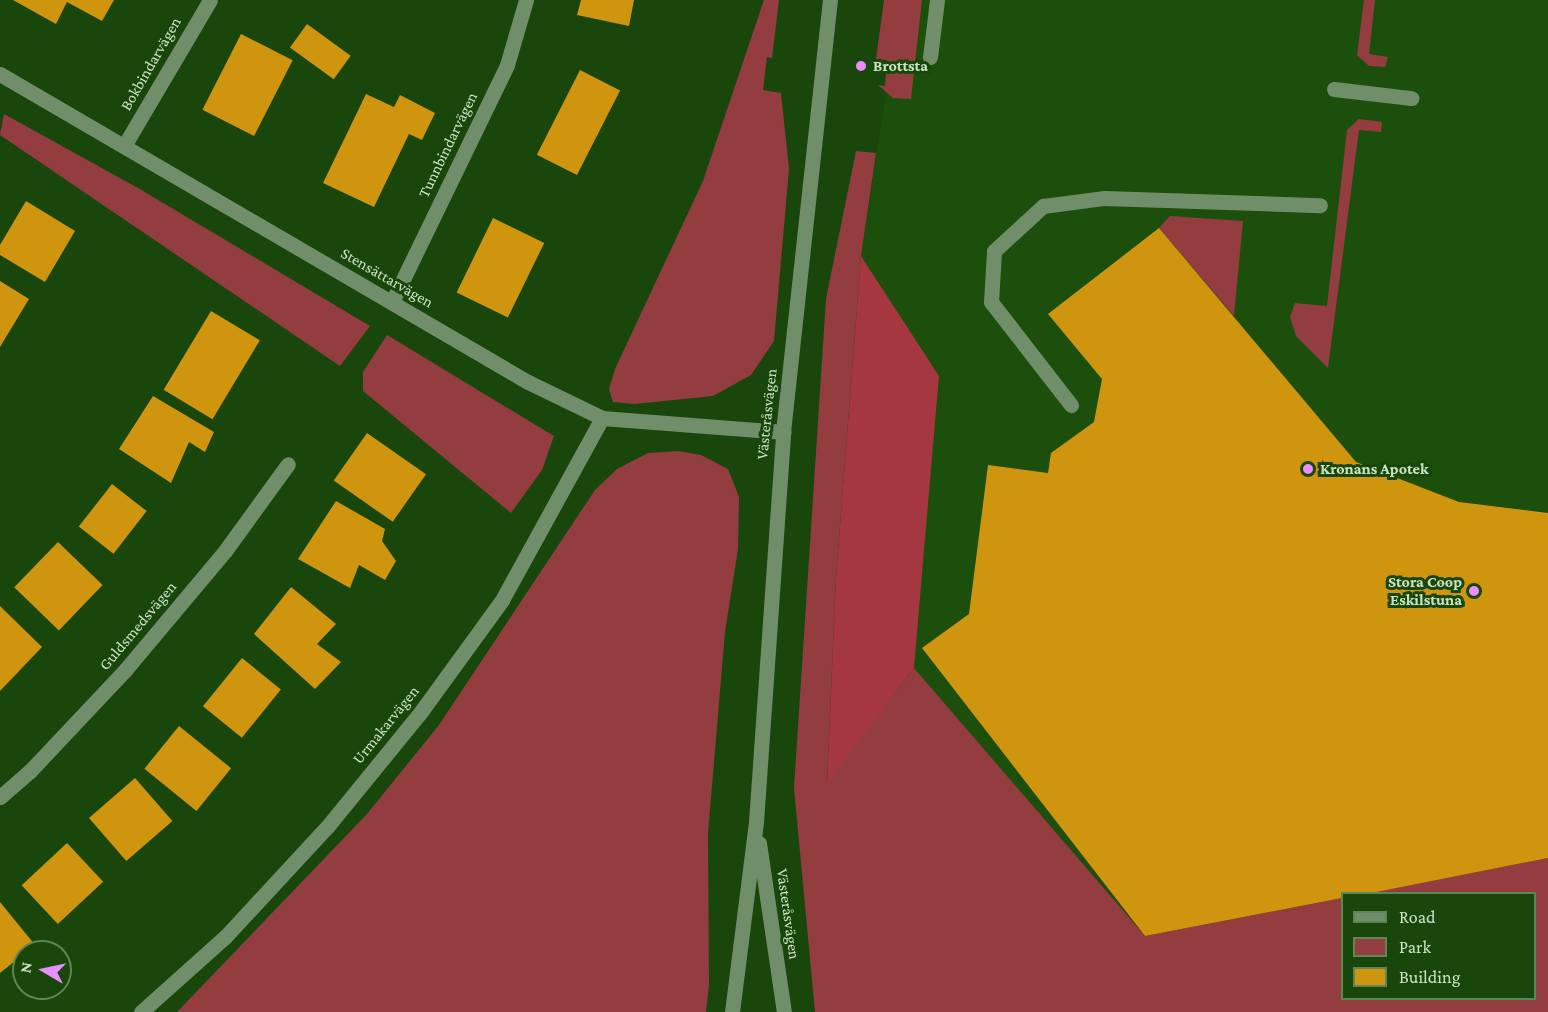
<!DOCTYPE html>
<html>
<head>
<meta charset="utf-8">
<style>
	body { margin:0 }
	#map { position:relative; width:1548px; height:1012px; overflow:hidden; background:#19460b; font-family:"Crimson Pro",serif }
	div>[style] { position:absolute }
	.built>* { inset:0; background:#1b4f0b }
	.green>* { inset:0; background:#943d41 }
	.forest>* { inset:0; background:#a53740 }
	.building>* { inset:0; background:#d0950e; transform-origin:0 0 }
	.minor>* { height:15px; margin:-7.5px; padding:0 7.5px; transform-origin:7.5px; border-radius:7.5px; background:#708e69 }
	.dots>* { width:16px; height:16px; translate:-50% -50%; box-sizing:border-box; border:3px solid #19460b; border-radius:50% }
	span { translate:-50% -50%; white-space:nowrap; text-align:center; line-height:1.15; -webkit-text-stroke:6px #19460b; paint-order:stroke }
	.street-label { font-size:16px; color:#cae3c4 }
	.poi-label { font-size:16px; color:#cae3c4; font-weight:700 }
	.left { translate:0 -50%; text-align:left }
	.right { translate:-100% -50%; text-align:right }
	.legend { position:absolute; left:1341px; top:892px; width:195px; height:108px; box-sizing:border-box; background:#19460b; border:2px solid #608555; margin:0; padding:8px 10px; list-style:none; font-size:18px; color:#cae3c4 }
	.legend li { display:flex; align-items:center; gap:12px; height:30px }
	.legend b { width:30px; border:2px solid #608555 }
	.north { position:absolute; left:12px; top:940px; width:60px; height:60px; box-sizing:border-box; background:#19460b; border:2px solid #608555; border-radius:50%; rotate:279deg; font-size:16px; font-weight:700; line-height:24px; text-align:center; color:#cae3c4 }
	.north::after { content:''; display:block; margin:auto; width:21px; height:27px; background:#e98efe; clip-path:polygon(50% 0,100% 100%,50% 72%,0 100%) }
</style>
</head>
<body>
<div id="map">
	<div class="built">
		<i style="clip-path:polygon(900px 0,1548px 0,1548px 858px,1366px 893px,1342px 894px,1342px 898px,1145px 936px,914px 668px,939px 376px,861px 256px)"></i>
	</div>
	<div class="green">
		<i style="clip-path:polygon(764px 0,779px 0,772px 58px,767px 57px,763px 90px,781px 93px,789px 169px,774px 341px,751px 375px,713px 396px,635px 404px,613px 402px,609px 389px,615px 369px,703px 181px)"></i>
		<i style="clip-path:polygon(884px 0,922px 0,911px 99px,893px 98px,878px 85px,885px 86px,887px 60px,876px 59px)"></i>
		<i style="clip-path:polygon(1364px 0,1375px 0,1369px 54px,1388px 57px,1385px 67px,1369px 66px,1357px 55px)"></i>
		<i style="clip-path:polygon(4px 114px,138px 188px,370px 326px,340px 366px,0 135px)"></i>
		<i style="clip-path:polygon(1359px 119px,1382px 122px,1381px 132px,1359px 130px,1328px 368px,1296px 336px,1290px 317px,1295px 303px,1327px 306px,1347px 130px)"></i>
		<i style="clip-path:polygon(856px 151px,876px 153px,861px 256px,836px 577px,827px 782px,914px 668px,1145px 936px,1342px 898px,1342px 998px,1534px 998px,1534px 894px,1366px 893px,1548px 858px,1548px 1012px,815px 1012px,794px 788px,826px 299px)"></i>
		<i style="clip-path:polygon(1170px 216px,1243px 221px,1234px 316px,1159px 228px)"></i>
		<i style="clip-path:polygon(387px 335px,554px 436px,542px 470px,511px 513px,363px 391px,363px 372px)"></i>
		<i style="clip-path:polygon(678px 451px,701px 455px,728px 469px,739px 497px,738px 549px,725px 632px,708px 833px,709px 985px,706px 1012px,177px 1012px,367px 814px,439px 725px,595px 490px,617px 469px,648px 453px)"></i>
	</div>
	<div class="forest">
		<i style="clip-path:polygon(861px 256px,939px 376px,914px 668px,827px 784px,836px 577px)"></i>
	</div>
	<div class="building">
		<i style="clip-path:polygon(13px 0,114px 0,102px 21px,67px 2px,56px 24px)"></i>
		<i style="clip-path:polygon(581px 0,634px 0,629px 26px,577px 15px)"></i>
		<i style="left:307px;top:24px;width:54px;height:29px;rotate:36deg"></i>
		<i style="left:241px;top:34px;width:58px;height:85px;rotate:27deg"></i>
		<i style="left:580px;top:70px;width:45px;height:95px;rotate:27deg"></i>
		<i style="clip-path:polygon(366px 94px,394px 107px,400px 95px,435px 113px,422px 140px,409px 134px,374px 207px,323px 183px)"></i>
		<i style="clip-path:polygon(26px 201px,75px 231px,45px 282px,0 255px,0 245px)"></i>
		<i style="left:493px;top:218px;width:57px;height:83px;rotate:26deg"></i>
		<i style="clip-path:polygon(1159px 228px,1356px 462px,1459px 502px,1548px 513px,1548px 858px,1366px 894px,1342px 894px,1342px 898px,1145px 936px,922px 648px,969px 614px,988px 465px,1048px 473px,1051px 453px,1094px 422px,1102px 379px,1048px 314px)"></i>
		<i style="clip-path:polygon(0 281px,29px 299px,0 347px)"></i>
		<i style="left:211px;top:311px;width:57px;height:92px;rotate:31deg"></i>
		<i style="clip-path:polygon(153px 396px,214px 432px,205px 452px,189px 442px,171px 483px,119px 449px)"></i>
		<i style="left:367px;top:433px;width:72px;height:58px;rotate:35deg"></i>
		<i style="left:112px;top:484px;width:44px;height:54px;rotate:38deg"></i>
		<i style="clip-path:polygon(336px 501px,385px 529px,382px 541px,396px 561px,385px 580px,359px 565px,350px 588px,298px 559px)"></i>
		<i style="left:58px;top:542px;width:62px;height:63px;rotate:44deg"></i>
		<i style="clip-path:polygon(291px 587px,336px 624px,317px 644px,341px 662px,315px 689px,254px 634px)"></i>
		<i style="clip-path:polygon(0 606px,42px 647px,0 691px)"></i>
		<i style="left:242px;top:658px;width:50px;height:62px;rotate:39deg"></i>
		<i style="left:179px;top:726px;width:67px;height:55px;rotate:39deg"></i>
		<i style="left:135px;top:778px;width:57px;height:61px;rotate:49deg"></i>
		<i style="left:67px;top:843px;width:53px;height:62px;rotate:47deg"></i>
		<i style="clip-path:polygon(0 902px,35px 945px,0 973px)"></i>
	</div>
	<div class="minor">
		<i style="left:930px;top:57px;width:57px;rotate:-83deg"></i>
		<i style="left:0;top:74px;width:611px;rotate:30.26deg"></i>
		<i style="left:528px;top:382px;width:82px;rotate:25.9deg"></i>
		<i style="left:602px;top:418px;width:182px;rotate:4.4deg"></i>
		<i style="left:1334px;top:89px;width:78px;rotate:6.7deg"></i>
		<i style="left:124px;top:146px;width:169px;rotate:-59.5deg"></i>
		<i style="left:392px;top:302px;width:263px;rotate:-64.1deg"></i>
		<i style="left:507px;top:65px;width:68px;rotate:-73.7deg"></i>
		<i style="left:1071px;top:405px;width:130px;rotate:-127.8deg"></i>
		<i style="left:991px;top:302px;width:51px;rotate:-86.6deg"></i>
		<i style="left:994px;top:251px;width:67px;rotate:-42.6deg"></i>
		<i style="left:1043px;top:206px;width:62px;rotate:-7.5deg"></i>
		<i style="left:1104px;top:198px;width:216px;rotate:1.9deg"></i>
		<i style="left:0;top:797px;width:40px;rotate:-41deg"></i>
		<i style="left:30px;top:771px;width:140px;rotate:-46.7deg"></i>
		<i style="left:126px;top:669px;width:154px;rotate:-50deg"></i>
		<i style="left:225px;top:551px;width:107px;rotate:-54.1deg"></i>
		<i style="left:759px;top:843px;width:171px;rotate:81.6deg"></i>
		<i style="left:141px;top:1012px;width:113px;rotate:-41.8deg"></i>
		<i style="left:225px;top:937px;width:150px;rotate:-47.2deg"></i>
		<i style="left:327px;top:827px;width:147px;rotate:-50.8deg"></i>
		<i style="left:420px;top:713px;width:140px;rotate:-54deg"></i>
		<i style="left:502px;top:600px;width:208px;rotate:-61.2deg"></i>
		<i style="left:732px;top:1012px;width:192px;rotate:-82.8deg"></i>
		<i style="left:756px;top:822px;width:391px;rotate:-86deg"></i>
		<i style="left:783px;top:432px;width:435px;rotate:-83.8deg"></i>
	</div>
	<div class="dots">
		<i style="left:861px;top:66px;background:#e98efe"></i>
		<i style="left:1308px;top:469px;background:#e98efe"></i>
		<i style="left:1474px;top:591px;background:#e98efe"></i>
	</div>
	<div class="street-label">
		<span style="left:151px;top:64px;rotate:-60deg">Bokbindarvägen</span>
		<span style="left:448px;top:145px;rotate:-64deg">Tunnbindarvägen</span>
		<span style="left:387px;top:278px;rotate:30deg">Stensättarvägen</span>
		<span style="left:767px;top:414px;rotate:-84deg">Västeråsvägen</span>
		<span style="left:138px;top:626px;rotate:-50deg">Guldsmedsvägen</span>
		<span style="left:386px;top:725px;rotate:-51deg">Urmakarvägen</span>
		<span style="left:788px;top:914px;rotate:82deg">Västeråsvägen</span>
	</div>
	<div class="poi-label">
		<span class="left" style="left:873px;top:66px">Brottsta</span>
		<span class="left" style="left:1320px;top:469px">Kronans Apotek</span>
		<span class="right" style="left:1462px;top:591px">Stora Coop<br>Eskilstuna</span>
	</div>
	<ul class="legend">
	<li><b style="height:8px;background:#708e69"></b>Road</li>
	<li><b style="height:16px;background:#943d41"></b>Park</li>
	<li><b style="height:16px;background:#d0950e"></b>Building</li>
	</ul>
	<div class="north">N</div>
</div>
</body>
</html>
